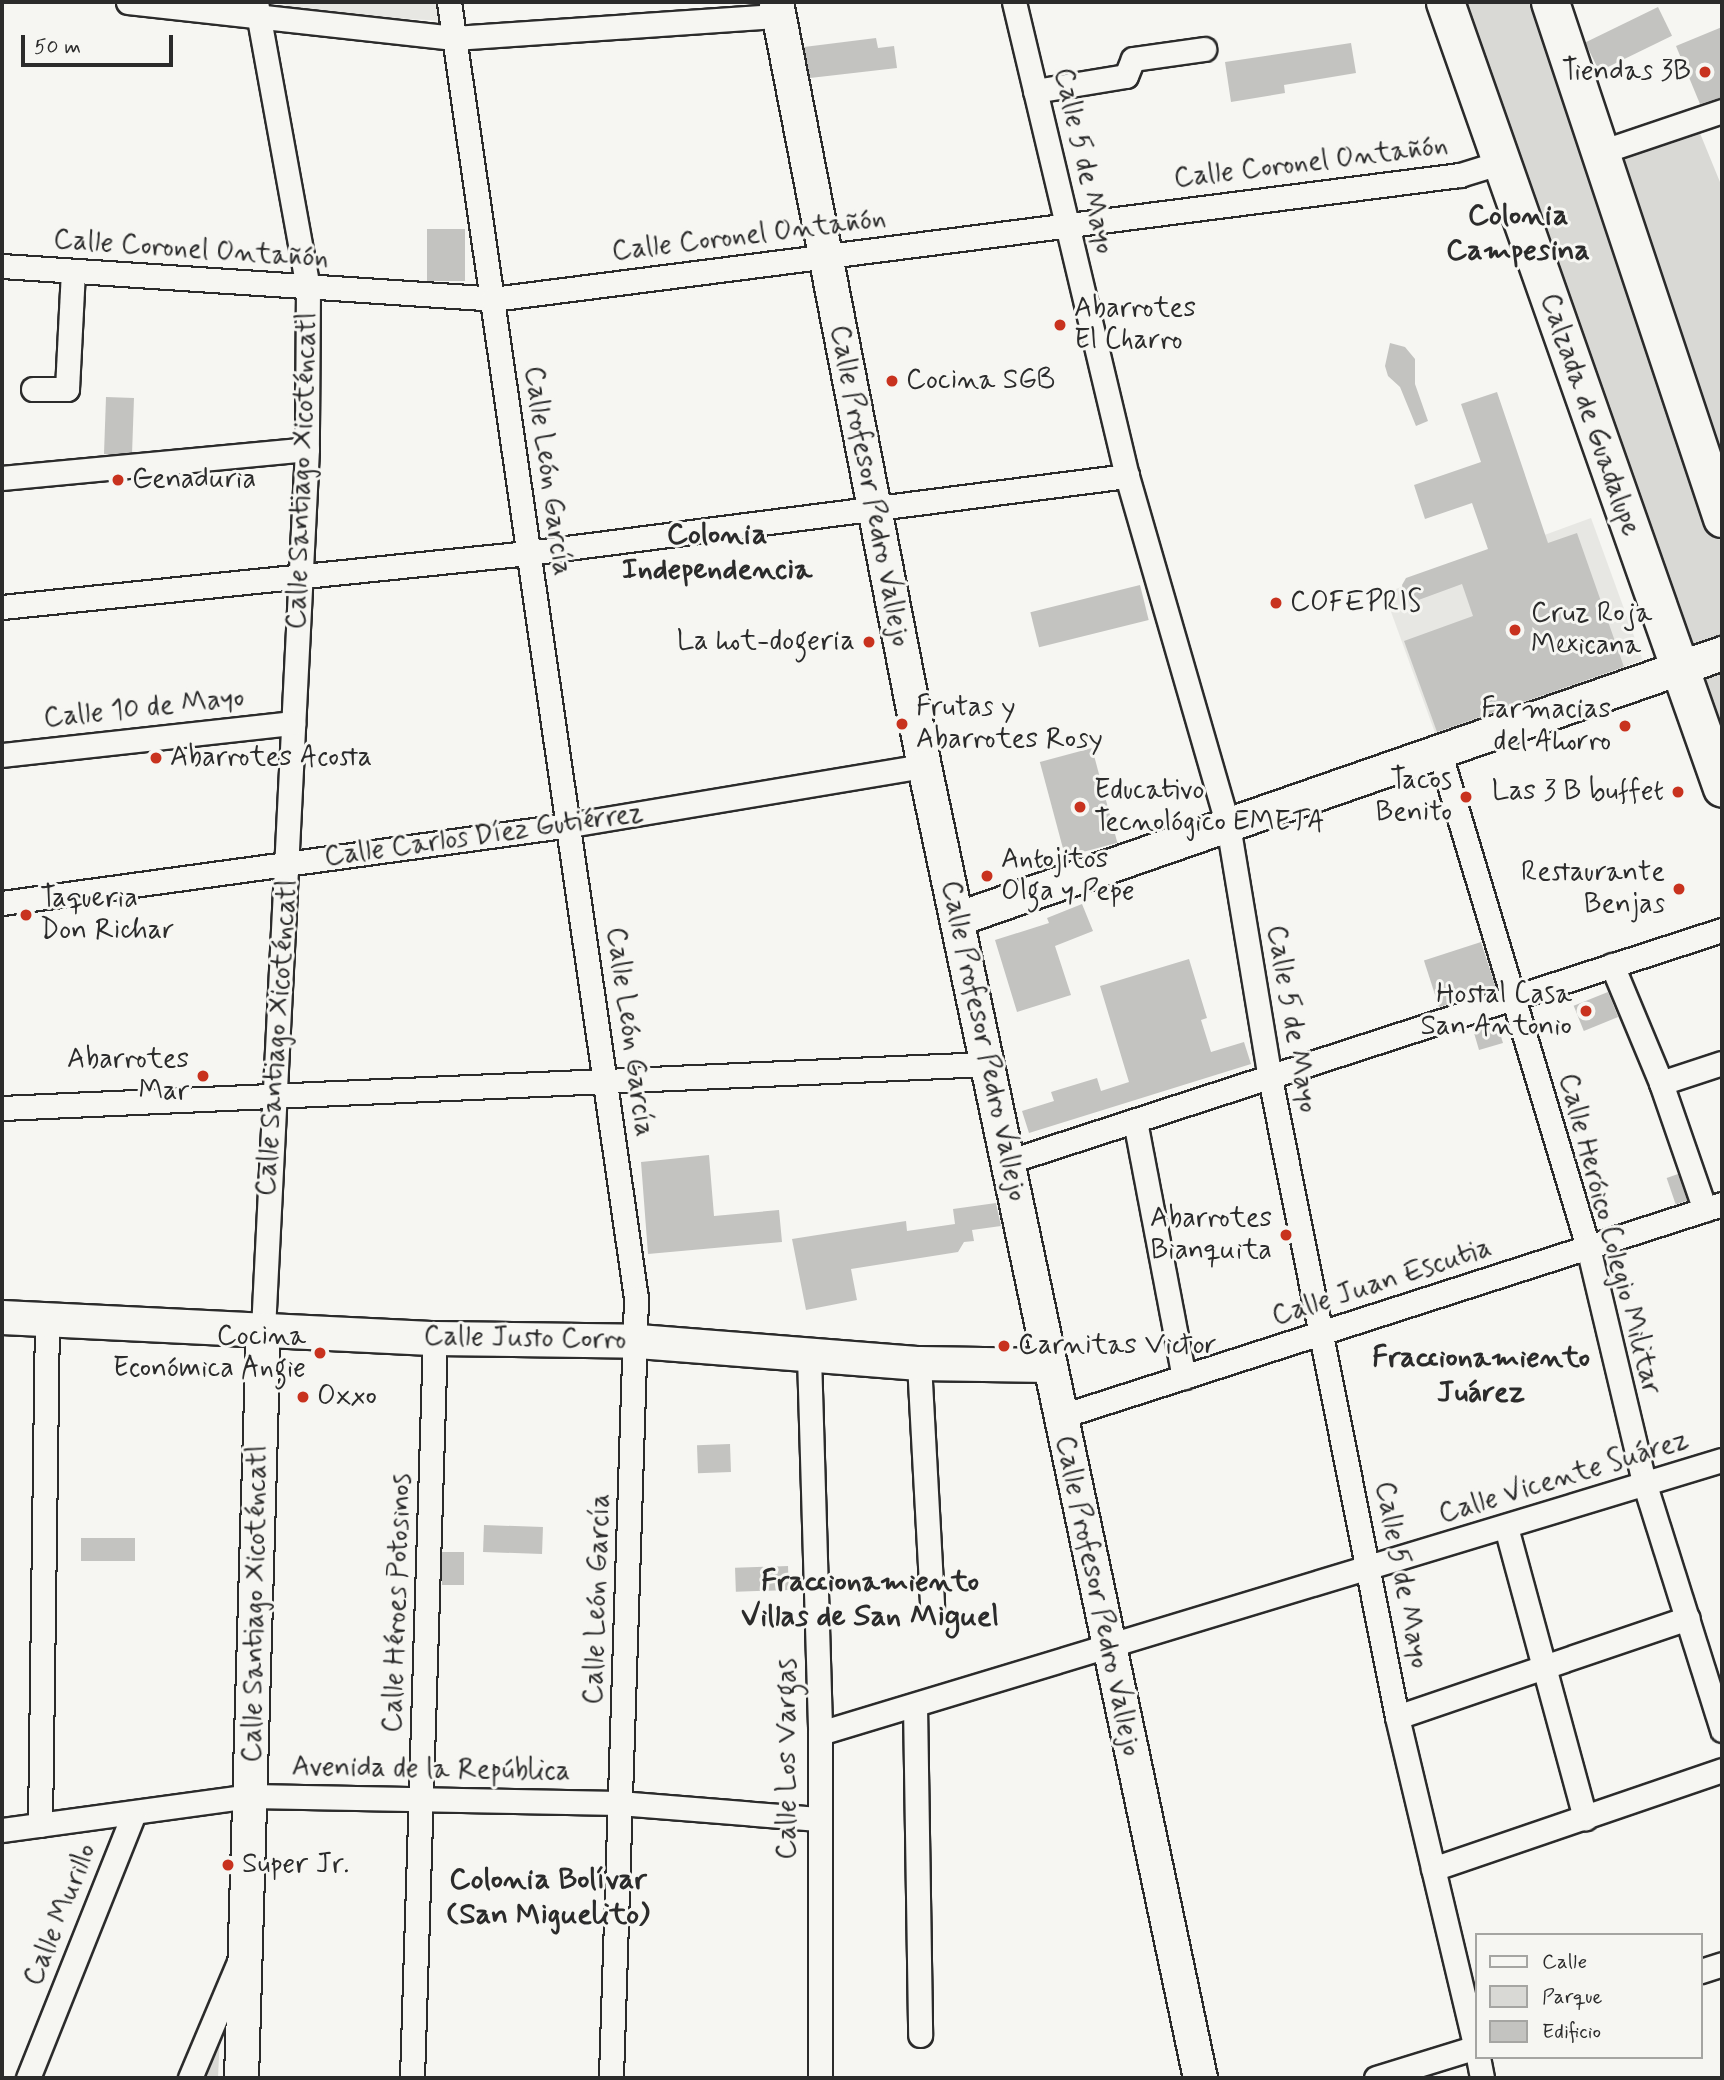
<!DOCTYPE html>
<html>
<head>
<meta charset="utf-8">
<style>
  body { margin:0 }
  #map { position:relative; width:1724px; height:2080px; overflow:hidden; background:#f6f6f2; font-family:Mynerve,sans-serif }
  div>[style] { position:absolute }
  .built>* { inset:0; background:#e7e7e3; transform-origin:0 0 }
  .green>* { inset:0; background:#d9d9d5 }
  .building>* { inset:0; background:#c3c3c0; transform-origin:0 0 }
  .roads { filter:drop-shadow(2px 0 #2b2b2b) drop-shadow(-2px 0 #2b2b2b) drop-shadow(0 2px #2b2b2b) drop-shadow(0 -2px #2b2b2b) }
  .street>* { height:23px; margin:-11.5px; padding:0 11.5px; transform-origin:11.5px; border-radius:11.5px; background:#f6f6f2 }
  .secondary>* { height:33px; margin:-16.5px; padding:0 16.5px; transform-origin:16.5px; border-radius:16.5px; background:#f6f6f2 }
  .primary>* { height:37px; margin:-18.5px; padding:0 18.5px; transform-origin:18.5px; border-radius:18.5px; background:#f6f6f2 }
  .dots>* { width:19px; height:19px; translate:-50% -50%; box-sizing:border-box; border:4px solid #f6f6f2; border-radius:50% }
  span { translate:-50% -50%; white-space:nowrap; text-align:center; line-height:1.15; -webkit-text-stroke:6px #f6f6f2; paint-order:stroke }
  .poi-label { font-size:28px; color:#2b2b2b }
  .right { translate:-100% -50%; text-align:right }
  .left { translate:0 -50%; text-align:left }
  .street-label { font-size:28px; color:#2b2b2b }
  .neighbourhood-label { font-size:30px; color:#2b2b2b; font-weight:700 }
  .frame { position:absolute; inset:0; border:4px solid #2b2b2b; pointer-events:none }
  .legend { position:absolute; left:1475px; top:1933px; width:228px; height:126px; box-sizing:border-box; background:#f6f6f2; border:2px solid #a5a5a2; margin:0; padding:9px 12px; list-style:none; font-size:21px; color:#2b2b2b }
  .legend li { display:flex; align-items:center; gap:14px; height:35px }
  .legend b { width:35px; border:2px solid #a5a5a2 }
  .scale { position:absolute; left:21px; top:35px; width:152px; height:32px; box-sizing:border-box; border:4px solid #2b2b2b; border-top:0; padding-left:9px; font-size:21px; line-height:24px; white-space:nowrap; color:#2b2b2b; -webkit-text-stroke:5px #f6f6f2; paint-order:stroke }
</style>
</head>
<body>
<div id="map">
  <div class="built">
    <i style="clip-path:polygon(281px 2px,441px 2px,444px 21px,295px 12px)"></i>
    <i style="left:1591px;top:518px;width:151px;height:220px;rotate:70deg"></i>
  </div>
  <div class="green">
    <i style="clip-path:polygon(1462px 2px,1541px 2px,1722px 525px,1722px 752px)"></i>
    <i style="clip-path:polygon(1695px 121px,1722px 187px,1722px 518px,1601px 152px)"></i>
    <i style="clip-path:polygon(220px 2033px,218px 2078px,201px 2078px)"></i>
  </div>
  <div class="building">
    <i style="left:1658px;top:7px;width:32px;height:81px;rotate:64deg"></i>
    <i style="clip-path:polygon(1722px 27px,1722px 97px,1700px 104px,1676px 46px)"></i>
    <i style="clip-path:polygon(876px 38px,878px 48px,894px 46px,897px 68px,810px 78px,804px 47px)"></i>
    <i style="clip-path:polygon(1351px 43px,1356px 73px,1284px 85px,1285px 93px,1231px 102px,1225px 62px)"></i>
    <i style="left:427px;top:229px;width:38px;height:52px"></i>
    <i style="clip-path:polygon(1390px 343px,1405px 347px,1415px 359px,1415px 384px,1428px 421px,1416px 426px,1400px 387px,1388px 376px,1385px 366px)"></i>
    <i style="clip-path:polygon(1497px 392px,1548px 543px,1577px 533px,1624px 667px,1437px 732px,1404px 641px,1473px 616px,1462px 584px,1413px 602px,1406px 600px,1402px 585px,1406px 578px,1488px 549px,1472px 503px,1425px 519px,1414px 485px,1481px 462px,1461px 404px)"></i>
    <i style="left:106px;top:397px;width:28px;height:57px;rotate:2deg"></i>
    <i style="left:1140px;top:585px;width:36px;height:113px;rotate:76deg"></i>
    <i style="left:1092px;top:748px;width:98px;height:54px;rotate:75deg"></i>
    <i style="clip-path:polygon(1082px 904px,1093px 931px,1055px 946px,1071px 995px,1017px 1012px,995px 940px,1049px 923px,1047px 918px)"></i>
    <i style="left:1481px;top:942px;width:49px;height:60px;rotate:72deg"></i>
    <i style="clip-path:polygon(1189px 959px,1207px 1018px,1201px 1020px,1211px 1052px,1244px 1042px,1251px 1064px,1029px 1133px,1022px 1111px,1054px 1101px,1051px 1092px,1097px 1078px,1101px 1091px,1129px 1082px,1100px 986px)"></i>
    <i style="left:1608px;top:992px;width:27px;height:37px;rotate:68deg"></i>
    <i style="clip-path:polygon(1484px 1022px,1499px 1030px,1503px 1043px,1479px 1050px,1472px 1026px)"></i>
    <i style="clip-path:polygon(709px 1155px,714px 1216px,779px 1210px,782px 1242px,648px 1254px,641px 1162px)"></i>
    <i style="left:1678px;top:1174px;width:28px;height:12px;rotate:71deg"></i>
    <i style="clip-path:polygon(996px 1203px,1001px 1226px,972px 1230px,974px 1241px,964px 1242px,958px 1252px,851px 1269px,857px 1300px,806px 1310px,792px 1239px,906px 1221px,907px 1231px,955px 1224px,953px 1209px)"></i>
    <i style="left:730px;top:1444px;width:28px;height:33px;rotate:88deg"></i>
    <i style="left:484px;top:1525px;width:59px;height:27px;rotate:2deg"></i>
    <i style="left:135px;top:1538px;width:23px;height:54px;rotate:90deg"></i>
    <i style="left:442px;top:1552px;width:22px;height:33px"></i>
    <i style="left:788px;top:1566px;width:24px;height:53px;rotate:88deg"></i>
  </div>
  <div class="roads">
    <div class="street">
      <i style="left:128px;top:2px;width:328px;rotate:6.3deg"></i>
      <i style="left:454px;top:38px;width:326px;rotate:-3.9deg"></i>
      <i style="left:256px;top:2px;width:291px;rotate:79.7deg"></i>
      <i style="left:308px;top:288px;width:161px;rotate:90.4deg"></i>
      <i style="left:307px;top:449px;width:881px;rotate:92.86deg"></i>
      <i style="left:449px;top:2px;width:1309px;rotate:81.79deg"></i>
      <i style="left:636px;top:1298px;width:780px;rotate:91.84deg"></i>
      <i style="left:1014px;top:2px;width:487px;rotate:76.6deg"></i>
      <i style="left:1127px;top:476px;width:363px;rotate:73.9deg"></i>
      <i style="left:1228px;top:825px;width:256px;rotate:80.6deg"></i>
      <i style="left:1270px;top:1078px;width:651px;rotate:78.76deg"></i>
      <i style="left:1397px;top:1717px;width:346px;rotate:76.6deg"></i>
      <i style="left:1035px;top:91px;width:92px;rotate:-9.4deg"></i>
      <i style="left:1126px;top:76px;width:18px;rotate:-68deg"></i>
      <i style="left:1133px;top:59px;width:72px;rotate:-8deg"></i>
      <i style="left:1601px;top:152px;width:128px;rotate:-18.7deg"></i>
      <i style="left:2px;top:266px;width:492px;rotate:3.8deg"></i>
      <i style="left:493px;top:299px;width:975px;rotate:-7.31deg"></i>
      <i style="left:1460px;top:175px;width:41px;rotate:-17.1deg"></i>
      <i style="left:33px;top:389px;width:34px"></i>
      <i style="left:67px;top:389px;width:118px;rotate:-87.1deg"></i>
      <i style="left:2px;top:478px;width:306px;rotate:-5.4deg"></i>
      <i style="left:2px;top:607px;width:529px;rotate:-5.86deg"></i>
      <i style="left:528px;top:553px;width:604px;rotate:-7.33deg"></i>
      <i style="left:1440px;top:754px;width:515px;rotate:73.29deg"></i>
      <i style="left:1588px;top:1247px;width:242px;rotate:76.6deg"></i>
      <i style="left:1644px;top:1482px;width:260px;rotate:72.5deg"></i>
      <i style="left:2px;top:755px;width:293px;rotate:-6.3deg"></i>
      <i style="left:2px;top:903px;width:573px;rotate:-7.82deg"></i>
      <i style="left:570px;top:825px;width:359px;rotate:-9.5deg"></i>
      <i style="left:1612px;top:965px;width:128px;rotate:67.4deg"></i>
      <i style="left:1661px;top:1083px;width:134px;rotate:70.9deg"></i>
      <i style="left:1661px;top:1083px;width:64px;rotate:-18.2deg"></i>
      <i style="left:2px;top:1108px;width:986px;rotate:-2.56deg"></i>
      <i style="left:1135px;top:1121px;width:261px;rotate:79.2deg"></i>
      <i style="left:1010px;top:1161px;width:749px;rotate:-17.98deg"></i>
      <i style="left:809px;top:1356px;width:377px;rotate:88.3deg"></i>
      <i style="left:820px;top:1733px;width:345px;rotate:90deg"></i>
      <i style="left:919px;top:1363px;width:243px;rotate:86.9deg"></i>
      <i style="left:1059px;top:1417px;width:696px;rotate:-17.81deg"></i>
      <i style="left:1506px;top:1527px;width:302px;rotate:74.8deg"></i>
      <i style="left:915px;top:1705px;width:330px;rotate:89.1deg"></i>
      <i style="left:1397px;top:1717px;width:307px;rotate:-18.8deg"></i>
      <i style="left:820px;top:1733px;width:942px;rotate:-16.84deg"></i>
      <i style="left:40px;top:1825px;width:506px;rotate:-89.21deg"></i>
      <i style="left:2px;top:1830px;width:251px;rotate:-7.8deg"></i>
      <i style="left:251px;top:1796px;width:368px;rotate:1.1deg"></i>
      <i style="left:619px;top:1803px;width:200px;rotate:4.6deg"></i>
      <i style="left:1433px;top:1869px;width:305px;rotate:-18.9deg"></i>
      <i style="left:1701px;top:1971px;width:22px;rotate:-18deg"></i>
      <i style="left:1478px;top:2057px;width:21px;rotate:79deg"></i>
      <i style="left:28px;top:2078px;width:285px;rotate:-68.2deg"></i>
      <i style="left:190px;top:2078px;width:126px;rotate:-67.1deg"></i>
      <i style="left:412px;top:2078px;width:740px;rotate:-88.22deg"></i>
      <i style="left:1376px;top:2078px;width:106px;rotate:-17.1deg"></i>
    </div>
    <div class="secondary">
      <i style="left:776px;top:2px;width:778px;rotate:79.04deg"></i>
      <i style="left:924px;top:766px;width:1341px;rotate:78.12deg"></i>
      <i style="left:959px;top:918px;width:808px;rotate:-19.15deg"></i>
      <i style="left:2px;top:1317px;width:434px;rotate:2.8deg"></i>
      <i style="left:435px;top:1338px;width:203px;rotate:0.8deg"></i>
      <i style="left:638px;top:1341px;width:282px;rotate:4.5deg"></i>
      <i style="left:919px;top:1363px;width:129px;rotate:0.9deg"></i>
      <i style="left:241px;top:2078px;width:749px;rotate:-88.32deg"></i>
    </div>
    <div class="primary">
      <i style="left:1445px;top:2px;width:833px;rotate:70.59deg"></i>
      <i style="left:1550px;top:2px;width:544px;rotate:71.57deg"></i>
    </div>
  </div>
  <div class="dots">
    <i style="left:1705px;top:72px;background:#c8321e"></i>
    <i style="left:1060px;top:325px;background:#c8321e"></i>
    <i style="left:892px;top:381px;background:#c8321e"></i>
    <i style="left:118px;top:480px;background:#c8321e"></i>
    <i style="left:1276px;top:603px;background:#c8321e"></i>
    <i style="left:1515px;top:630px;background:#c8321e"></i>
    <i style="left:869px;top:642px;background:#c8321e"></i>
    <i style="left:902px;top:724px;background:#c8321e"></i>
    <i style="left:1625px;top:726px;background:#c8321e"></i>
    <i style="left:156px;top:758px;background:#c8321e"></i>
    <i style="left:1678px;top:792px;background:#c8321e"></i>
    <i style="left:1466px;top:797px;background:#c8321e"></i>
    <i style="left:1080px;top:807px;background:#c8321e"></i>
    <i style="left:987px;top:876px;background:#c8321e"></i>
    <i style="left:1679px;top:889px;background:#c8321e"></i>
    <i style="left:26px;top:915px;background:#c8321e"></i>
    <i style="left:1586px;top:1011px;background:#c8321e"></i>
    <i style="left:203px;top:1076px;background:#c8321e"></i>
    <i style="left:1286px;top:1235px;background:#c8321e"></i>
    <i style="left:1004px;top:1346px;background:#c8321e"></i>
    <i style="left:320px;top:1353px;background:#c8321e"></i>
    <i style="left:303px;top:1397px;background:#c8321e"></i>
    <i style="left:228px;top:1865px;background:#c8321e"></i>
  </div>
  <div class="poi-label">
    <span class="right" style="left:1691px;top:72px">Tiendas 3B</span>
    <span class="left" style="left:1074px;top:325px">Abarrotes<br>El Charro</span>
    <span class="left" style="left:906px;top:381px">Cocina SGB</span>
    <span class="left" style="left:132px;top:480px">Cenaduria</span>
    <span class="left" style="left:1290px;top:603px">COFEPRIS</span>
    <span class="left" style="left:1531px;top:630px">Cruz Roja<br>Mexicana</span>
    <span class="right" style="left:855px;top:642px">La hot-dogeria</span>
    <span class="left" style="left:916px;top:724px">Frutas y<br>Abarrotes Rosy</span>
    <span class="right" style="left:1611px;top:726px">Farmacias<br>del Ahorro</span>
    <span class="left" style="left:170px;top:758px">Abarrotes Acosta</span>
    <span class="right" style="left:1452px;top:797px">Tacos<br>Benito</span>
    <span class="left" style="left:1094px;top:807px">Educativo<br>Tecnológico EMETA</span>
    <span class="right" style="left:1664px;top:792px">Las 3 B buffet</span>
    <span class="left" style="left:1001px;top:876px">Antojitos<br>Olga y Pepe</span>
    <span class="right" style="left:1665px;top:889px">Restaurante<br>Benjas</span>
    <span class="left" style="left:40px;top:915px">Taqueria<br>Don Richar</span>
    <span class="right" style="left:1572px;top:1011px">Hostal Casa<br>San Antonio</span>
    <span class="right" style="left:189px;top:1076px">Abarrotes<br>Mar</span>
    <span class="right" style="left:1272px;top:1235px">Abarrotes<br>Bianquita</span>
    <span class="right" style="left:306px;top:1353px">Cocina<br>Económica Angie</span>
    <span class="left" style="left:1018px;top:1346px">Carnitas Victor</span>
    <span class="left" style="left:317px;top:1397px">Oxxo</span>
    <span class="left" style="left:242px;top:1865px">Super Jr.</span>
  </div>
  <div class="street-label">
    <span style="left:1083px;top:161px;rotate:77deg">Calle 5 de Mayo</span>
    <span style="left:1311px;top:163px;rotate:-7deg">Calle Coronel Ontañón</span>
    <span style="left:749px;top:236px;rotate:-7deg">Calle Coronel Ontañón</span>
    <span style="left:191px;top:250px;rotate:4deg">Calle Coronel Ontañón</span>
    <span style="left:1589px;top:415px;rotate:71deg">Calzada de Guadalupe</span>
    <span style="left:303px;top:471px;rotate:-88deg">Calle Santiago Xicoténcatl</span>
    <span style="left:547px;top:471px;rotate:82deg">Calle León García</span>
    <span style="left:869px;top:486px;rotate:79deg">Calle Profesor Pedro Vallejo</span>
    <span style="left:144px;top:709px;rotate:-6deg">Calle 10 de Mayo</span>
    <span style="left:484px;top:836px;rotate:-8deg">Calle Carlos Díez Gutiérrez</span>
    <span style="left:1291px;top:1019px;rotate:80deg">Calle 5 de Mayo</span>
    <span style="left:629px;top:1032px;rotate:82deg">Calle León García</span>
    <span style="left:278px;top:1038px;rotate:-86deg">Calle Santiago Xicoténcatl</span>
    <span style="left:983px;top:1041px;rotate:78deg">Calle Profesor Pedro Vallejo</span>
    <span style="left:1609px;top:1234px;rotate:75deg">Calle Heróico Colegio Militar</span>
    <span style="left:1382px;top:1283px;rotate:-18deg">Calle Juan Escutia</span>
    <span style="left:525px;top:1339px;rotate:1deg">Calle Justo Corro</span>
    <span style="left:1564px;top:1478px;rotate:-17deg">Calle Vicente Suárez</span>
    <span style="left:1401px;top:1575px;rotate:79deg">Calle 5 de Mayo</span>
    <span style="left:1097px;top:1596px;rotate:78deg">Calle Profesor Pedro Vallejo</span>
    <span style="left:598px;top:1599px;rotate:-88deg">Calle León García</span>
    <span style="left:398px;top:1603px;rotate:-88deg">Calle Héroes Potosinos</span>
    <span style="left:256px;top:1604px;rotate:-89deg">Calle Santiago Xicoténcatl</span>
    <span style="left:788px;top:1759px;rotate:-90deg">Calle Los Vargas</span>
    <span style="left:431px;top:1770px;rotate:1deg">Avenida de la República</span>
    <span style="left:61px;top:1915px;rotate:-68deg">Calle Murillo</span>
  </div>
  <div class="neighbourhood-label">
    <span style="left:1518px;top:233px">Colonia<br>Campesina</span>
    <span style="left:717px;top:552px">Colonia<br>Independencia</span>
    <span style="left:1481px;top:1375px">Fraccionamiento<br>Juárez</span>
    <span style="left:870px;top:1599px">Fraccionamiento<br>Villas de San Miguel</span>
    <span style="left:548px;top:1897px">Colonia Bolívar<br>(San Miguelito)</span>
  </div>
  <div class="frame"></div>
  <ul class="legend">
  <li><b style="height:9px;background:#f6f6f2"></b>Calle</li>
  <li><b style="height:19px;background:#d9d9d5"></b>Parque</li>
  <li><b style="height:19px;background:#c3c3c0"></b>Edificio</li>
  </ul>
  <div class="scale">50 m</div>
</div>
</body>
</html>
